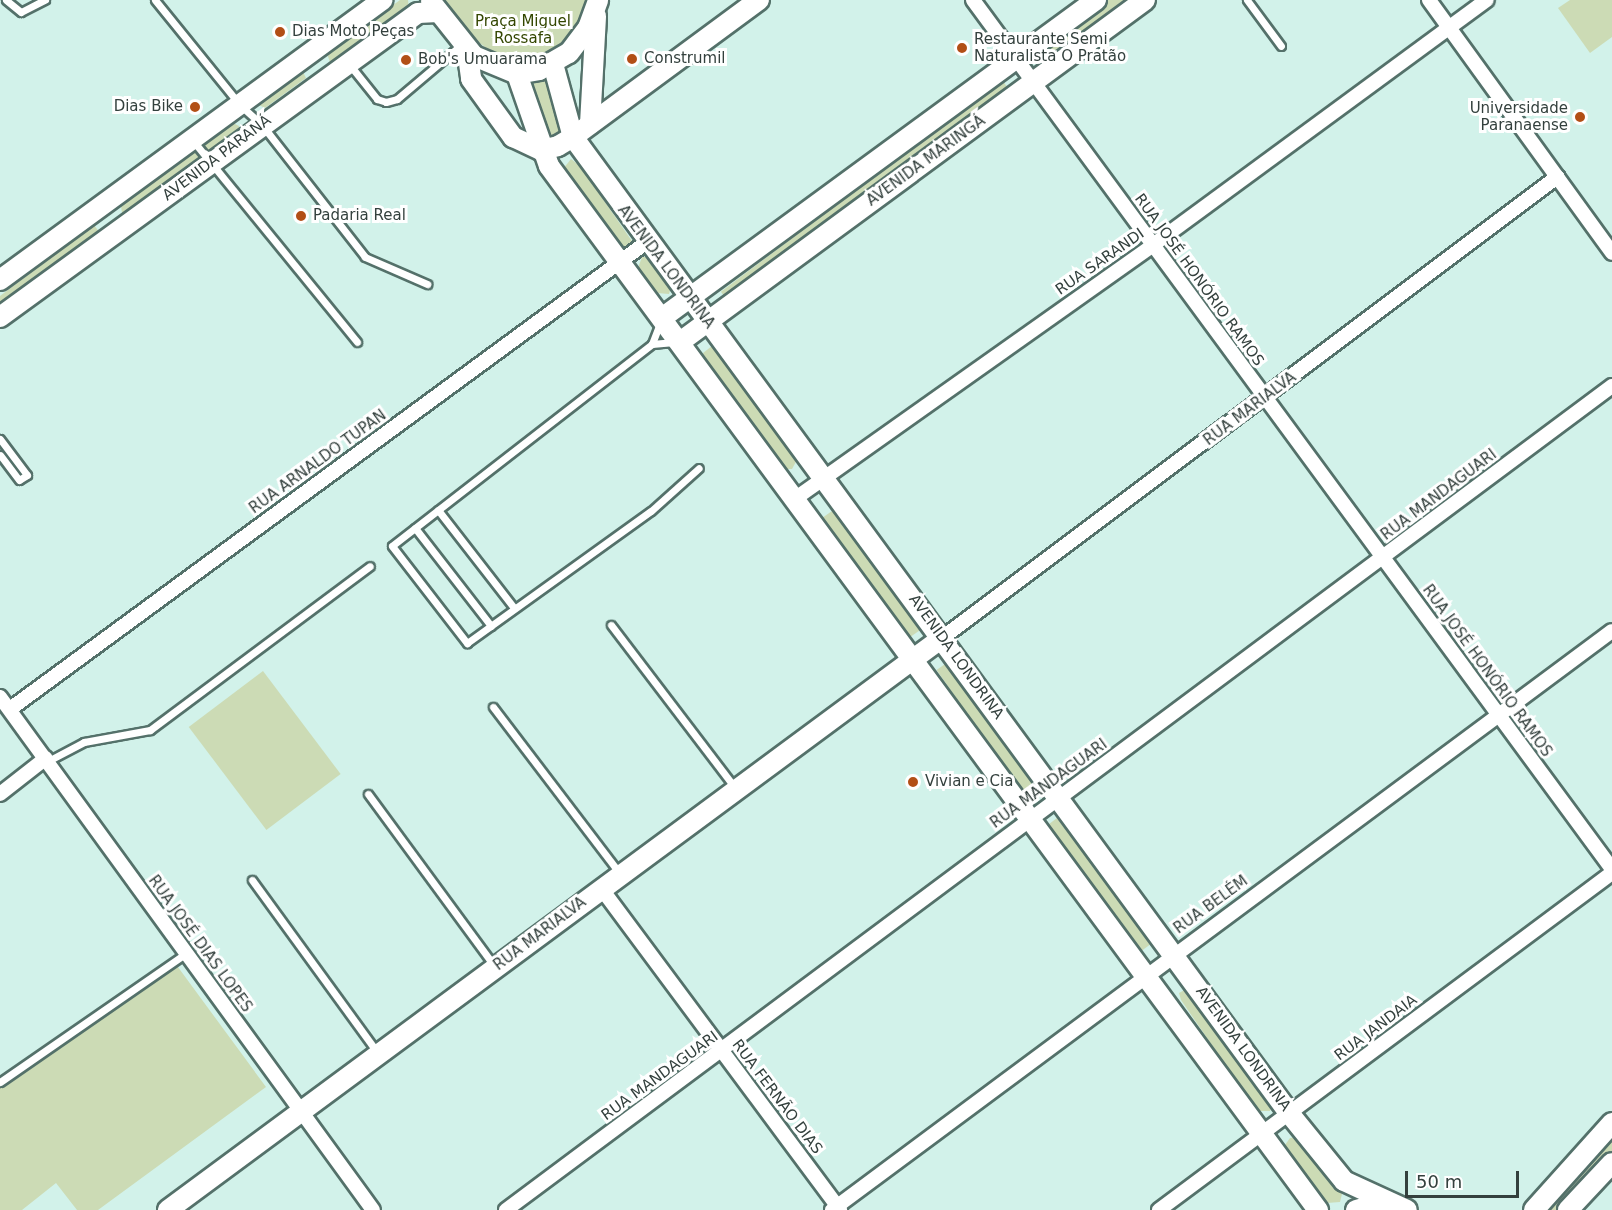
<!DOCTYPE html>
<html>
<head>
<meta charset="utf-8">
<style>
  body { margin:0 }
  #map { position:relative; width:1612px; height:1210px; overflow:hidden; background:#d2f2ea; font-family:"DejaVu Sans",sans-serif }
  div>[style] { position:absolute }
  .green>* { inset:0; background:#ccdbb5; transform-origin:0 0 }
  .roads { filter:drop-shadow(2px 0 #54716a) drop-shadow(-2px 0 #54716a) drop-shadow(0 2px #54716a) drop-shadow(0 -2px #54716a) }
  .lane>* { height:7px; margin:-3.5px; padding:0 3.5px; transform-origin:3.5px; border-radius:3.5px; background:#fff }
  .street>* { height:14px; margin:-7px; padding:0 7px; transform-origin:7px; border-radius:7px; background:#fff }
  .secondary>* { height:20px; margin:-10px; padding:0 10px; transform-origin:10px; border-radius:10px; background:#fff }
  .dots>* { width:16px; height:16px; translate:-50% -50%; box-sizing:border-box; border:3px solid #fff; border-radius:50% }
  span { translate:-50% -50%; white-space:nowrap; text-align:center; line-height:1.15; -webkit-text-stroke:6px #fff; paint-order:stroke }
  .park-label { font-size:15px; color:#334600 }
  .poi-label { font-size:15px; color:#33403d }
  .left { translate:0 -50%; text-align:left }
  .right { translate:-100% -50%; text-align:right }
  .street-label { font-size:15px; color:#33403d }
  .scale { position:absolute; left:1405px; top:1171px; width:114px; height:27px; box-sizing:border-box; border:3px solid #33403d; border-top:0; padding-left:8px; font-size:18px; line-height:21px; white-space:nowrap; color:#33403d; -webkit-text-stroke:4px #fff; paint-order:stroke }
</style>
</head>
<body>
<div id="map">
  <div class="green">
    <i style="clip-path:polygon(400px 0,408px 0,409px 9px,330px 62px,327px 54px)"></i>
    <i style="clip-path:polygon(445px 0,591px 0,582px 27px,561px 48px,531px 59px,518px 59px,489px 50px,477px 41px)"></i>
    <i style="clip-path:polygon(1107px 0,1126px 0,1049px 57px,1042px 48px)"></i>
    <i style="clip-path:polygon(1570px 0,1612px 0,1612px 37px,1590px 53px,1558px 8px)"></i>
    <i style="clip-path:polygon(302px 70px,306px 78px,265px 108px,259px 105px,259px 101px)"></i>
    <i style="clip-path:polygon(544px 79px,549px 83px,561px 133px,551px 140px,546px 136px,533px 86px,536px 80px)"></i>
    <i style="left:1002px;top:80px;width:10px;height:352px;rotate:53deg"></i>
    <i style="clip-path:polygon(233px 123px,239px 126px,239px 130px,126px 214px,122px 213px,121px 206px)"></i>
    <i style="clip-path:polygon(571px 159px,580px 166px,634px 244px,621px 249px,563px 169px)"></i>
    <i style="clip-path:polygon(94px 225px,100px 233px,0 306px,0 296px)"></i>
    <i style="clip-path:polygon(642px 257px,650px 257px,671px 287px,669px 294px,657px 293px,638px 268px)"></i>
    <i style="clip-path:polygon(712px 346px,798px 458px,792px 469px,785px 469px,705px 360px,703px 353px)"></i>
    <i style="left:835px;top:509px;width:148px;height:15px;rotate:55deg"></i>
    <i style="left:948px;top:662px;width:157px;height:14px;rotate:55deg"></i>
    <i style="left:263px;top:671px;width:129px;height:93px;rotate:53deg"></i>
    <i style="left:1057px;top:818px;width:157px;height:14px;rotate:53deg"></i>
    <i style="clip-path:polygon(175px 963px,266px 1087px,98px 1210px,77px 1210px,56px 1183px,22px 1210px,0 1210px,0 1087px)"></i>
    <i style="clip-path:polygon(1188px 988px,1272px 1104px,1270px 1111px,1257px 1111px,1181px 1000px,1179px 993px)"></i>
    <i style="clip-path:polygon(1612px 1135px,1612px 1152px,1560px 1210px,1544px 1210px)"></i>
    <i style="clip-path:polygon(1297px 1137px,1342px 1194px,1340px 1202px,1327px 1203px,1285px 1145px,1290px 1138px)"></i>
  </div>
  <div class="roads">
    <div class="lane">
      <i style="left:6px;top:0;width:19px;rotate:39deg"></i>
      <i style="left:21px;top:12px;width:27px;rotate:-27deg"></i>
      <i style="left:155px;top:0;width:135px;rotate:51deg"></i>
      <i style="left:240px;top:105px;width:30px;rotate:42deg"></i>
      <i style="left:262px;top:125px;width:167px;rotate:52deg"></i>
      <i style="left:365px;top:257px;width:68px;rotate:23.5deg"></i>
      <i style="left:1247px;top:0;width:57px;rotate:53.5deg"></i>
      <i style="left:349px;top:64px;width:45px;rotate:51.3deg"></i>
      <i style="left:377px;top:99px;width:9px;rotate:18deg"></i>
      <i style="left:386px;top:102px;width:11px;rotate:-15deg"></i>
      <i style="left:397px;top:99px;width:85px;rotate:-40.2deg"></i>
      <i style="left:194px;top:142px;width:258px;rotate:50.8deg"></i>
      <i style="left:660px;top:323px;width:22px;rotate:111deg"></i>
      <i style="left:652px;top:344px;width:329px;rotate:142.2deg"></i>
      <i style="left:392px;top:546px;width:123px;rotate:52.3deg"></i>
      <i style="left:467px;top:643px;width:226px;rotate:-35.7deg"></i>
      <i style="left:651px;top:511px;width:64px;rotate:-41.9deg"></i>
      <i style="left:652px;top:344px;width:25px;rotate:-5deg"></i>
      <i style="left:0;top:439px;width:45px;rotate:53.1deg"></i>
      <i style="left:27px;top:475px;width:9px;rotate:148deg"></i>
      <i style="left:19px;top:480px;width:31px;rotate:-127deg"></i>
      <i style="left:438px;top:510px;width:124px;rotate:52.2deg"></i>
      <i style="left:415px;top:528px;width:124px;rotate:52.2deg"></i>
      <i style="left:611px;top:625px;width:205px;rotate:52.7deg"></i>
      <i style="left:493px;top:707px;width:210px;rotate:52.7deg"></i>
      <i style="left:48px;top:761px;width:41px;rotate:-27.8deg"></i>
      <i style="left:84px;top:742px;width:67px;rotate:-10.3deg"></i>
      <i style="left:150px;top:730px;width:274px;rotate:-36.7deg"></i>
      <i style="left:368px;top:794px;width:215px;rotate:53.7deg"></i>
      <i style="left:252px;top:880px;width:213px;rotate:54deg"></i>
      <i style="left:0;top:1082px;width:226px;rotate:-34.7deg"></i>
    </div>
    <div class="street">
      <i style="left:973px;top:0;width:1079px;rotate:53.67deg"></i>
      <i style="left:1429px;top:0;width:312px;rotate:54.1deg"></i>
      <i style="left:796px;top:498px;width:438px;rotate:-35.3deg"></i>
      <i style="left:1153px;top:245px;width:414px;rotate:-36.3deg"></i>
      <i style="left:942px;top:638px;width:769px;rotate:-36.85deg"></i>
      <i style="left:0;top:697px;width:634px;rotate:53.98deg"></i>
      <i style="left:10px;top:709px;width:790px;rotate:-36.25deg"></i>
      <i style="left:0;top:794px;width:58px;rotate:-38deg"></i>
      <i style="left:601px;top:888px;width:401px;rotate:53.4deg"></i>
      <i style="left:506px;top:1210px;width:1379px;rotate:-36.69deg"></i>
      <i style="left:832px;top:1210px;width:971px;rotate:-36.59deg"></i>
      <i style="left:1159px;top:1210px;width:565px;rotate:-36.65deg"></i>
    </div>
    <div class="secondary">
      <i style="left:431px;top:2px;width:69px;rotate:51.5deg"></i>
      <i style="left:474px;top:56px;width:47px;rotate:22.7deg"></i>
      <i style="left:517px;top:74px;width:22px;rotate:-10deg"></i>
      <i style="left:539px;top:70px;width:34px;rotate:-30deg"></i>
      <i style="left:569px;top:53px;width:31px;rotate:-53deg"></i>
      <i style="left:588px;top:28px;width:30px;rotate:-70deg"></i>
      <i style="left:467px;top:49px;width:30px;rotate:82deg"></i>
      <i style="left:471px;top:79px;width:72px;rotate:54.1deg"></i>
      <i style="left:513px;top:137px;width:31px;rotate:25deg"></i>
      <i style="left:541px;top:150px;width:17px;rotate:-13deg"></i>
      <i style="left:558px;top:146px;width:17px;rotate:-31deg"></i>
      <i style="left:573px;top:137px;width:231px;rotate:-36.4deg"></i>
      <i style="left:553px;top:64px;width:76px;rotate:74.7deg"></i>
      <i style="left:573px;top:137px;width:1210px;rotate:53.74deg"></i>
      <i style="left:1289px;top:1113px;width:87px;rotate:51deg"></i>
      <i style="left:1344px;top:1181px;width:69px;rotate:24.7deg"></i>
      <i style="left:517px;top:74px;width:97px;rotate:70.8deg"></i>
      <i style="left:549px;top:166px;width:1297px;rotate:53.63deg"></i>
      <i style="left:590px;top:124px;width:108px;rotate:-86.8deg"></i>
      <i style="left:0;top:280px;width:474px;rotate:-36.2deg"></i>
      <i style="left:0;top:317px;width:517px;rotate:-36.03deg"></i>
      <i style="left:418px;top:13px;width:20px;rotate:-3deg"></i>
      <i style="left:662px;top:318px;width:538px;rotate:-36.23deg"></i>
      <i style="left:680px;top:342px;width:577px;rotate:-36.33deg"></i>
      <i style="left:168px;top:1210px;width:962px;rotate:-36.47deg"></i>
      <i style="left:1356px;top:1210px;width:32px;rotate:-16deg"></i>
      <i style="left:1534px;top:1210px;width:117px;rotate:-48.1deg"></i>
      <i style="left:1568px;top:1210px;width:64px;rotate:-46.9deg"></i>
    </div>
  </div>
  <div class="dots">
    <i style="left:280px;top:32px;background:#b24f16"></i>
    <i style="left:962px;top:48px;background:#b24f16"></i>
    <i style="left:632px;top:59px;background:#b24f16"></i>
    <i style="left:406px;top:60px;background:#b24f16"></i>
    <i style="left:195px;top:107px;background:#b24f16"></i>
    <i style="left:1580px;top:117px;background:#b24f16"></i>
    <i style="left:301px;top:216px;background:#b24f16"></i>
    <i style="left:913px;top:782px;background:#b24f16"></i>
  </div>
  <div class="park-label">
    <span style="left:523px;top:30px">Praça Miguel<br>Rossafa</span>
  </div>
  <div class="poi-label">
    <span class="left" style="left:292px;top:32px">Dias Moto Peças</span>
    <span class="left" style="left:974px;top:48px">Restaurante Semi<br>Naturalista O Pratão</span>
    <span class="left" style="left:644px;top:59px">Construmil</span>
    <span class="left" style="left:418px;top:60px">Bob's Umuarama</span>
    <span class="right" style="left:183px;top:107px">Dias Bike</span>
    <span class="right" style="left:1568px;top:117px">Universidade<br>Paranaense</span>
    <span class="left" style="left:313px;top:216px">Padaria Real</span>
    <span class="left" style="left:925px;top:782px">Vivian e Cia</span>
  </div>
  <div class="street-label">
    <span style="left:217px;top:158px;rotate:-37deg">AVENIDA PARANÁ</span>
    <span style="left:926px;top:161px;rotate:-36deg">AVENIDA MARINGÁ</span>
    <span style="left:1100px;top:262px;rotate:-35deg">RUA SARANDI</span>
    <span style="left:666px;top:267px;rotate:53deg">AVENIDA LONDRINA</span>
    <span style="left:1199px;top:280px;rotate:54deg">RUA JOSÉ HONÓRIO RAMOS</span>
    <span style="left:1250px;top:409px;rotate:-37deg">RUA MARIALVA</span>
    <span style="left:318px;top:462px;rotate:-36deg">RUA ARNALDO TUPAN</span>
    <span style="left:1439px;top:495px;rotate:-37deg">RUA MANDAGUARI</span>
    <span style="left:956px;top:657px;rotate:54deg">AVENIDA LONDRINA</span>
    <span style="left:1487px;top:671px;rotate:54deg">RUA JOSÉ HONÓRIO RAMOS</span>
    <span style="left:1049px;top:784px;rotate:-36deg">RUA MANDAGUARI</span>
    <span style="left:1211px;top:905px;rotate:-36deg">RUA BELÉM</span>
    <span style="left:540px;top:934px;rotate:-37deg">RUA MARIALVA</span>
    <span style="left:200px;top:944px;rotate:54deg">RUA JOSÉ DIAS LOPES</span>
    <span style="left:1376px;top:1028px;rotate:-37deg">RUA JANDAIA</span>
    <span style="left:1243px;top:1049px;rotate:54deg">AVENIDA LONDRINA</span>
    <span style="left:660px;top:1076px;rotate:-36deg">RUA MANDAGUARI</span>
    <span style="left:777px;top:1097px;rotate:53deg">RUA FERNÃO DIAS</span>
  </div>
  <div class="scale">50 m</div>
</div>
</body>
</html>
